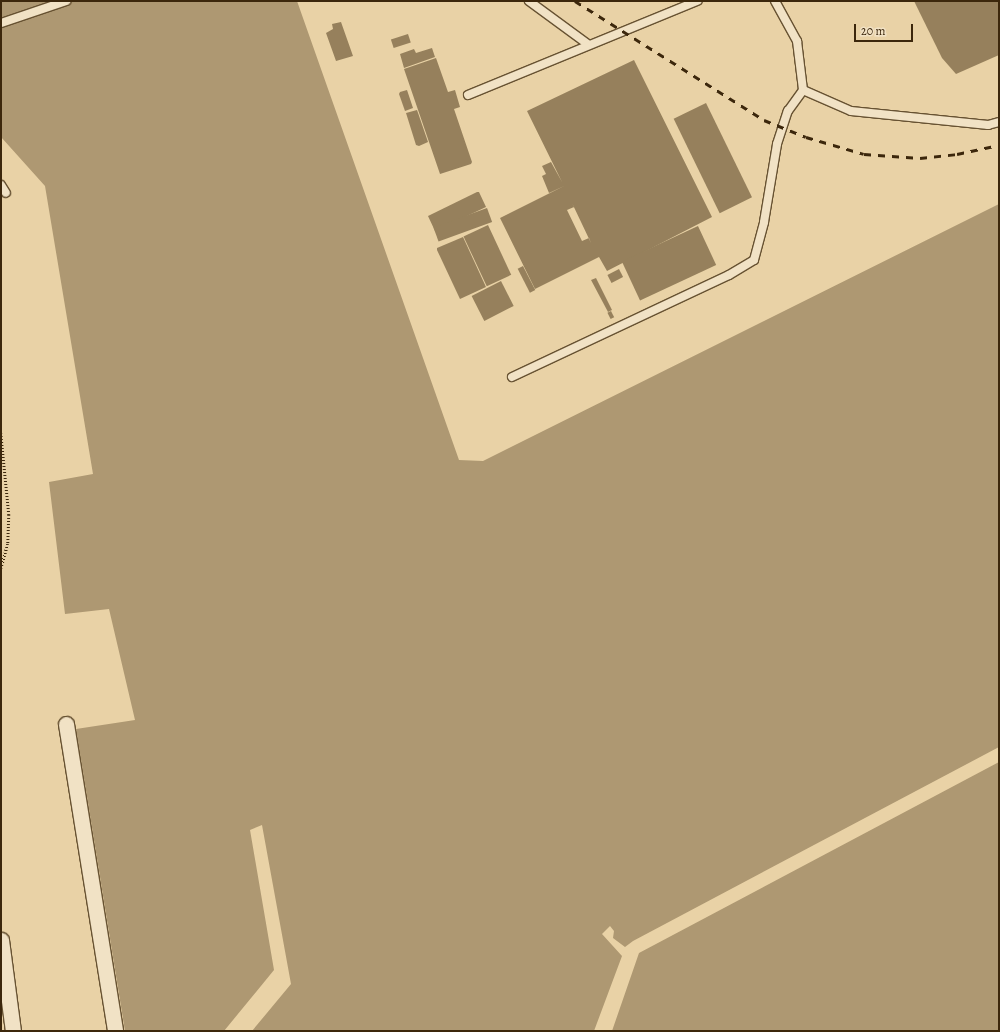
<!DOCTYPE html>
<html>
<head>
<meta charset="utf-8">
<style>
  body { margin:0 }
  #map { position:relative; width:1000px; height:1032px; overflow:hidden; background:#e9d2a6; font-family:Alegreya,serif }
  div>[style] { position:absolute }
  .water>* { inset:0; background:#ae9872 }
  .pier>* { inset:0; background:#e9d2a6 }
  .building>* { inset:0; background:#96805c; transform-origin:0 0 }
  .path>* { height:2.5px; margin-top:-1.25px; transform-origin:0; background:repeating-linear-gradient(90deg,#3c270c 0 1px,transparent 0 3px) }
  .roads { filter:drop-shadow(1px 0 #675232) drop-shadow(-1px 0 #675232) drop-shadow(0 1px #675232) drop-shadow(0 -1px #675232) }
  .lane>* { height:8px; margin:-4px; padding:0 4px; transform-origin:4px; border-radius:4px; background:#f1e2c5 }
  .street>* { height:15px; margin:-7.5px; padding:0 7.5px; transform-origin:7.5px; border-radius:7.5px; background:#f1e2c5 }
  .rail>* { height:3px; margin-top:-1.5px; transform-origin:0; background:repeating-linear-gradient(90deg,#3c270c 0 7px,transparent 0 14px) }
  span { translate:-50% -50%; white-space:nowrap; text-align:center; line-height:1.15; -webkit-text-stroke:4px #f1e2c5; paint-order:stroke }
  .frame { position:absolute; inset:0; border:2px solid #3c270c; pointer-events:none }
  .scale { position:absolute; left:854px; top:24px; width:59px; height:18px; box-sizing:border-box; border:2px solid #3c270c; border-top:0; padding-left:5px; font-size:12px; line-height:14px; white-space:nowrap; color:#3c270c; -webkit-text-stroke:3px #f1e2c5; paint-order:stroke }
</style>
</head>
<body>
<div id="map">
  <div class="water">
    <i style="clip-path:polygon(1px 1px,297px 1px,459px 460px,483px 461px,999px 204px,999px 1031px,125px 1031px,76px 729px,135px 720px,109px 609px,65px 614px,49px 482px,93px 474px,45px 186px,1px 137px)"></i>
  </div>
  <div class="pier">
    <i style="clip-path:polygon(999px 747px,999px 762px,639px 953px,612px 1031px,594px 1031px,622px 956px,602px 934px,610px 926px,614px 931px,613px 938px,625px 947px,633px 941px)"></i>
    <i style="clip-path:polygon(262px 825px,291px 984px,252px 1031px,224px 1031px,274px 970px,250px 830px)"></i>
  </div>
  <div class="building">
    <i style="clip-path:polygon(914px 1px,999px 1px,999px 55px,956px 74px,942px 58px)"></i>
    <i style="clip-path:polygon(341px 22px,353px 56px,336px 61px,326px 33px,333px 29px,332px 24px)"></i>
    <i style="left:408px;top:34px;width:9px;height:18px;rotate:72deg"></i>
    <i style="clip-path:polygon(432px 48px,435px 57px,404px 68px,400px 54px,414px 49px,416px 53px)"></i>
    <i style="clip-path:polygon(436px 58px,448px 92px,455px 90px,460px 107px,454px 109px,472px 162px,471px 164px,440px 174px,404px 69px)"></i>
    <i style="clip-path:polygon(evenodd,634px 60px,712px 217px,607px 271px,599px 257px,535px 289px,500px 218px,564px 186px,549px 193px,542px 176px,546px 174px,542px 166px,551px 162px,562px 182px,527px 111px,634px 60px,572px 203px,591px 243px,589px 238px,582px 241px,567px 210px,574px 207px,572px 203px)"></i>
    <i style="clip-path:polygon(407px 90px,413px 108px,405px 111px,399px 94px,400px 92px)"></i>
    <i style="left:706px;top:103px;width:105px;height:36px;rotate:64deg"></i>
    <i style="clip-path:polygon(417px 110px,428px 142px,419px 146px,416px 145px,406px 113px)"></i>
    <i style="clip-path:polygon(477px 192px,479px 192px,486px 207px,435px 231px,428px 216px)"></i>
    <i style="left:487px;top:208px;width:15px;height:57px;rotate:70deg"></i>
    <i style="left:488px;top:225px;width:55px;height:27px;rotate:65deg"></i>
    <i style="left:698px;top:226px;width:43px;height:84px;rotate:65deg"></i>
    <i style="clip-path:polygon(463px 237px,486px 287px,460px 299px,437px 250px,437px 248px)"></i>
    <i style="left:523px;top:266px;width:27px;height:6px;rotate:63deg"></i>
    <i style="left:619px;top:269px;width:9px;height:13px;rotate:63deg"></i>
    <i style="clip-path:polygon(596px 278px,612px 310px,608px 312px,591px 280px)"></i>
    <i style="left:501px;top:281px;width:28px;height:33px;rotate:63deg"></i>
    <i style="left:611px;top:311px;width:7px;height:4px;rotate:63deg"></i>
  </div>
  <div class="path">
    <i style="left:1px;top:433px;width:82px;rotate:84.4deg"></i>
    <i style="left:9px;top:515px;width:29px;rotate:92deg"></i>
    <i style="left:8px;top:544px;width:25px;rotate:106deg"></i>
  </div>
  <div class="roads">
    <div class="lane">
      <i style="left:529px;top:1px;width:74px;rotate:36.3deg"></i>
      <i style="left:775px;top:1px;width:46px;rotate:61.2deg"></i>
      <i style="left:797px;top:41px;width:49px;rotate:83deg"></i>
      <i style="left:803px;top:90px;width:52px;rotate:23.6deg"></i>
      <i style="left:851px;top:111px;width:138px;rotate:5.8deg"></i>
      <i style="left:988px;top:125px;width:11px;rotate:-15deg"></i>
      <i style="left:1px;top:23px;width:69px;rotate:-18.7deg"></i>
      <i style="left:468px;top:95px;width:248px;rotate:-22.3deg"></i>
      <i style="left:1px;top:185px;width:9px;rotate:58deg"></i>
      <i style="left:512px;top:377px;width:240px;rotate:-25.2deg"></i>
      <i style="left:729px;top:275px;width:29px;rotate:-31deg"></i>
      <i style="left:754px;top:260px;width:39px;rotate:-75deg"></i>
      <i style="left:764px;top:222px;width:79px;rotate:-80.5deg"></i>
      <i style="left:777px;top:144px;width:35px;rotate:-72deg"></i>
      <i style="left:788px;top:111px;width:26px;rotate:-54deg"></i>
    </div>
    <div class="street">
      <i style="left:66px;top:724px;width:311px;rotate:80.9deg"></i>
      <i style="left:1px;top:940px;width:92px;rotate:82.5deg"></i>
    </div>
  </div>
  <div class="rail">
    <i style="left:575px;top:1px;width:223px;rotate:32.2deg"></i>
    <i style="left:764px;top:120px;width:45px;rotate:22deg"></i>
    <i style="left:806px;top:137px;width:60px;rotate:16.3deg"></i>
    <i style="left:864px;top:154px;width:56px;rotate:4.1deg"></i>
    <i style="left:920px;top:158px;width:37px;rotate:-6deg"></i>
    <i style="left:957px;top:154px;width:43px;rotate:-12.1deg"></i>
  </div>
  <div class="frame"></div>
  <div class="scale">20 m</div>
</div>
</body>
</html>
